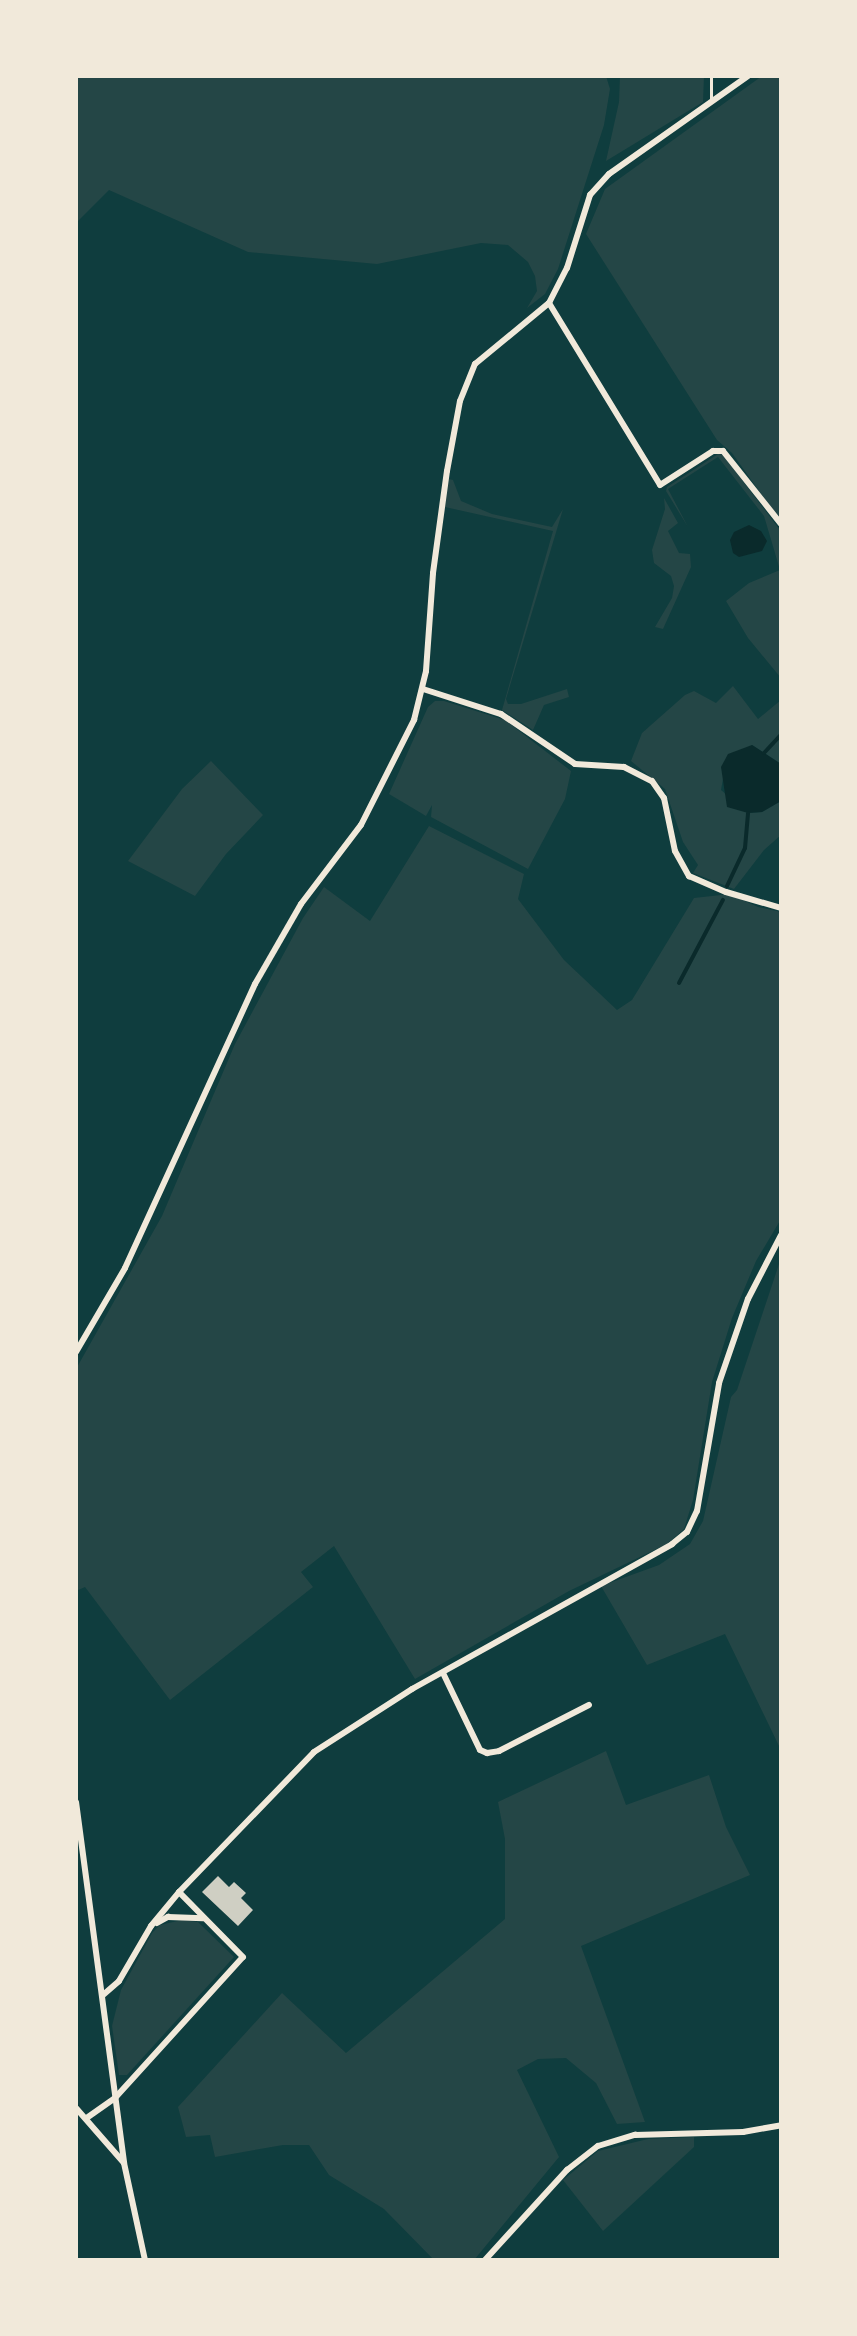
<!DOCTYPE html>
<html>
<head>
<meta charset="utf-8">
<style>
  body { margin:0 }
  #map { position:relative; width:857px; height:2336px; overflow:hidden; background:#0f3d3e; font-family:"Golos Text",sans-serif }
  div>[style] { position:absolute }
  .green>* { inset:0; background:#244646 }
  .water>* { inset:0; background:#0a2a2b }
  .stream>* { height:4px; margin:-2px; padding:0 2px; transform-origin:2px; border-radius:2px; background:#0a2a2b }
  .building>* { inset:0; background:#cfcfc3 }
  .service>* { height:3px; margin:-1.5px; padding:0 1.5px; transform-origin:1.5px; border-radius:1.5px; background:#f1e9da }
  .minor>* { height:6px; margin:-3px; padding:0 3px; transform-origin:3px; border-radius:3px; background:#f1e9da }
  span { translate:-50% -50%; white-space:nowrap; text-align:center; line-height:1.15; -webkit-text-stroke:6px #f1e9da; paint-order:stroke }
  .frame { position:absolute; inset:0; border:78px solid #f1e9da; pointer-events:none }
</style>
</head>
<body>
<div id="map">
  <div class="green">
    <i style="clip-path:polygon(76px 76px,606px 76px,610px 89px,604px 125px,558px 269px,545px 294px,527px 308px,537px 291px,535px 276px,528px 262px,508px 245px,481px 243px,377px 264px,248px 252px,109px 190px,76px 223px)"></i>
    <i style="clip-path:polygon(620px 76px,704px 76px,703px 102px,606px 161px,619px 102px)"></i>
    <i style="clip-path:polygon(762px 76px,781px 76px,781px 522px,732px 453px,717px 440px,586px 234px,605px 189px)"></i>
    <i style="clip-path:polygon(718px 454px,723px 455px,780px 530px,781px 535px,781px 678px,748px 638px,726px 601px,749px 583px,780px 570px,764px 516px,718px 457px,668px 489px,688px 527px,666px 491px,667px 487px)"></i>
    <i style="clip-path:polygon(449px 479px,453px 480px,461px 501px,492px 514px,552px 527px,563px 509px,506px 699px,508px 704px,521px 704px,567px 689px,569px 697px,544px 705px,533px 730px,502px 710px,553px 531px,445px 507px)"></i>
    <i style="clip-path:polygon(664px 498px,678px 523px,668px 531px,679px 553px,690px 554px,691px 567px,663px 629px,655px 627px,672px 598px,674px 586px,671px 576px,654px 563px,652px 550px,665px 509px)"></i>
    <i style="clip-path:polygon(733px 686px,758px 719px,781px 700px,781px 764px,752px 745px,724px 773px,721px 790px,748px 813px,762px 812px,781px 801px,781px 835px,764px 850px,734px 889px,693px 873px,698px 865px,683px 842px,665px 789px,631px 761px,642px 733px,685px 695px,694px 691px,716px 703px)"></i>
    <i style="clip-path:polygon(435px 701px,444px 701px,505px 720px,571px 771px,565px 799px,528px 869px,431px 817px,432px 805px,426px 816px,389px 794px,428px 707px)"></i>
    <i style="clip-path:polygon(211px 761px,263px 815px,226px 854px,195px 896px,128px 861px,182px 789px)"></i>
    <i style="clip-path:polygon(429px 826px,524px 874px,518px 899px,564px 960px,617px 1010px,632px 1000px,694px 898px,730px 894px,758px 907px,781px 912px,781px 1219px,756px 1261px,732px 1318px,712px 1382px,693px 1500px,684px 1529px,667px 1544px,569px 1591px,415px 1679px,334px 1546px,301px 1572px,313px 1587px,170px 1700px,85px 1587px,76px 1591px,76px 1369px,162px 1216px,235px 1044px,303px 918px,324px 887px,370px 921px)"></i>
    <i style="clip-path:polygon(781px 1258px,781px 1745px,779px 1746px,725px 1634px,647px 1665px,601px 1586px,659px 1565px,690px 1544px,703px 1521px,731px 1397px,737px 1390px)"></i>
    <i style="clip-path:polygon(606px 1751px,626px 1805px,709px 1775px,726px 1827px,750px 1875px,581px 1946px,645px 2122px,617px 2124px,596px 2083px,566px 2058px,538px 2059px,517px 2070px,559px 2157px,474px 2260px,434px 2260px,384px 2209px,329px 2175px,309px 2145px,283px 2145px,215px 2157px,210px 2135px,186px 2137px,178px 2107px,282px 1993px,346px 2053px,505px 1919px,505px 1839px,498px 1802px)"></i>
    <i style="clip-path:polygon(182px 1920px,198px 1922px,234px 1957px,127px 2075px,119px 2075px,112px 2026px,121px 1990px,152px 1933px,160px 1925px)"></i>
    <i style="clip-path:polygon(694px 2137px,694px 2147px,603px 2231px,563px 2180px,598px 2151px,648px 2139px)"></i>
  </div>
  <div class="water">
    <i style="clip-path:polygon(749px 525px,761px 531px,767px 541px,762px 551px,739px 557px,733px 553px,730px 540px,734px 532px)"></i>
    <i style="clip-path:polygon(752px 745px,781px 764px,781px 801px,762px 812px,748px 813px,727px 807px,721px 767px,728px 754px)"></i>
  </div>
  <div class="stream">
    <i style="left:764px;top:753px;width:25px;rotate:-47deg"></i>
    <i style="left:727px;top:886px;width:42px;rotate:-64.7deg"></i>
    <i style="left:745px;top:848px;width:35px;rotate:-85deg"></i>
    <i style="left:679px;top:983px;width:94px;rotate:-62.1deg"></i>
  </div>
  <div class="building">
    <i style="clip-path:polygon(218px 1876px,229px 1887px,234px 1882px,246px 1893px,241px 1898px,253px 1910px,238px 1926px,202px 1892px)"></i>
  </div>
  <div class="service">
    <i style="left:711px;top:76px;width:24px;rotate:90deg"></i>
  </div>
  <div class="minor">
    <i style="left:549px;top:303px;width:213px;rotate:58.6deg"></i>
    <i style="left:660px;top:485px;width:63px;rotate:-32.7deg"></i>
    <i style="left:713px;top:451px;width:10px"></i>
    <i style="left:723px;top:451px;width:93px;rotate:51.5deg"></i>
    <i style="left:423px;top:689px;width:82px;rotate:17.8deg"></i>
    <i style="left:501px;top:714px;width:89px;rotate:34deg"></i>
    <i style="left:575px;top:764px;width:49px;rotate:3.5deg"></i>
    <i style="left:624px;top:767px;width:31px;rotate:27deg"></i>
    <i style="left:652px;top:781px;width:21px;rotate:55deg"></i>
    <i style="left:664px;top:798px;width:54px;rotate:78.3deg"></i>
    <i style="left:675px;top:851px;width:29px;rotate:61deg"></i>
    <i style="left:689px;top:876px;width:40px;rotate:23.4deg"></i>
    <i style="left:726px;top:892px;width:57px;rotate:16.2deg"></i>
    <i style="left:76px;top:1352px;width:97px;rotate:-59.7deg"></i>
    <i style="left:125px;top:1268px;width:312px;rotate:-65.4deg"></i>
    <i style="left:255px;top:984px;width:92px;rotate:-60.1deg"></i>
    <i style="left:301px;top:904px;width:99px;rotate:-52.8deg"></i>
    <i style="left:361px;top:825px;width:118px;rotate:-63.2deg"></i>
    <i style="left:414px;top:720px;width:50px;rotate:-76.2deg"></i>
    <i style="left:426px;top:671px;width:98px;rotate:-85.9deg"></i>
    <i style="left:433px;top:573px;width:103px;rotate:-82.2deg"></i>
    <i style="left:447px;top:471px;width:71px;rotate:-79.5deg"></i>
    <i style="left:460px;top:401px;width:40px;rotate:-68deg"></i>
    <i style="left:475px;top:364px;width:96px;rotate:-39.5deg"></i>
    <i style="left:549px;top:303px;width:39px;rotate:-63deg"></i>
    <i style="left:567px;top:268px;width:77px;rotate:-72.5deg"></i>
    <i style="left:590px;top:195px;width:28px;rotate:-48deg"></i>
    <i style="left:609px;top:174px;width:170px;rotate:-35.2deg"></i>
    <i style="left:443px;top:1673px;width:85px;rotate:64.3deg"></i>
    <i style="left:480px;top:1750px;width:8px;rotate:23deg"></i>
    <i style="left:487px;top:1753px;width:12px;rotate:-9deg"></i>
    <i style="left:499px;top:1751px;width:101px;rotate:-27.1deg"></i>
    <i style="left:76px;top:1802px;width:364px;rotate:82.4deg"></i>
    <i style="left:157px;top:1923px;width:13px;rotate:-29deg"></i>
    <i style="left:168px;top:1917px;width:35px;rotate:2deg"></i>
    <i style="left:103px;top:1995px;width:21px;rotate:-41deg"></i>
    <i style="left:119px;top:1981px;width:64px;rotate:-59.8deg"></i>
    <i style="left:151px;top:1926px;width:44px;rotate:-50.5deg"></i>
    <i style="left:179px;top:1892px;width:194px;rotate:-46deg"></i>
    <i style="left:314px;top:1752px;width:117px;rotate:-32.7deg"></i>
    <i style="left:412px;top:1689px;width:298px;rotate:-29.1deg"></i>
    <i style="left:672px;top:1544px;width:19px;rotate:-39deg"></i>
    <i style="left:687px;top:1532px;width:23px;rotate:-65deg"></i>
    <i style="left:697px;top:1511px;width:130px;rotate:-80.2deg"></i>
    <i style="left:719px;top:1383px;width:89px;rotate:-71deg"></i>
    <i style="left:748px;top:1299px;width:72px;rotate:-62.7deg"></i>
    <i style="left:76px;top:2108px;width:73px;rotate:48.9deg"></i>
    <i style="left:124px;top:2163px;width:99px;rotate:77.8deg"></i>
    <i style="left:88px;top:2117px;width:33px;rotate:-35deg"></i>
    <i style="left:115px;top:2098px;width:190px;rotate:-47.8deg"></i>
    <i style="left:243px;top:1957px;width:91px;rotate:-134.6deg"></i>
    <i style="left:485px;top:2260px;width:122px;rotate:-47.7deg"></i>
    <i style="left:567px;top:2170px;width:39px;rotate:-38deg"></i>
    <i style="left:598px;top:2146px;width:39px;rotate:-17deg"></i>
    <i style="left:635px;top:2135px;width:108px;rotate:-1.6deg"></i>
    <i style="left:743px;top:2132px;width:39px;rotate:-10deg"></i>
  </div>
  <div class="frame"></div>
</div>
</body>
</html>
